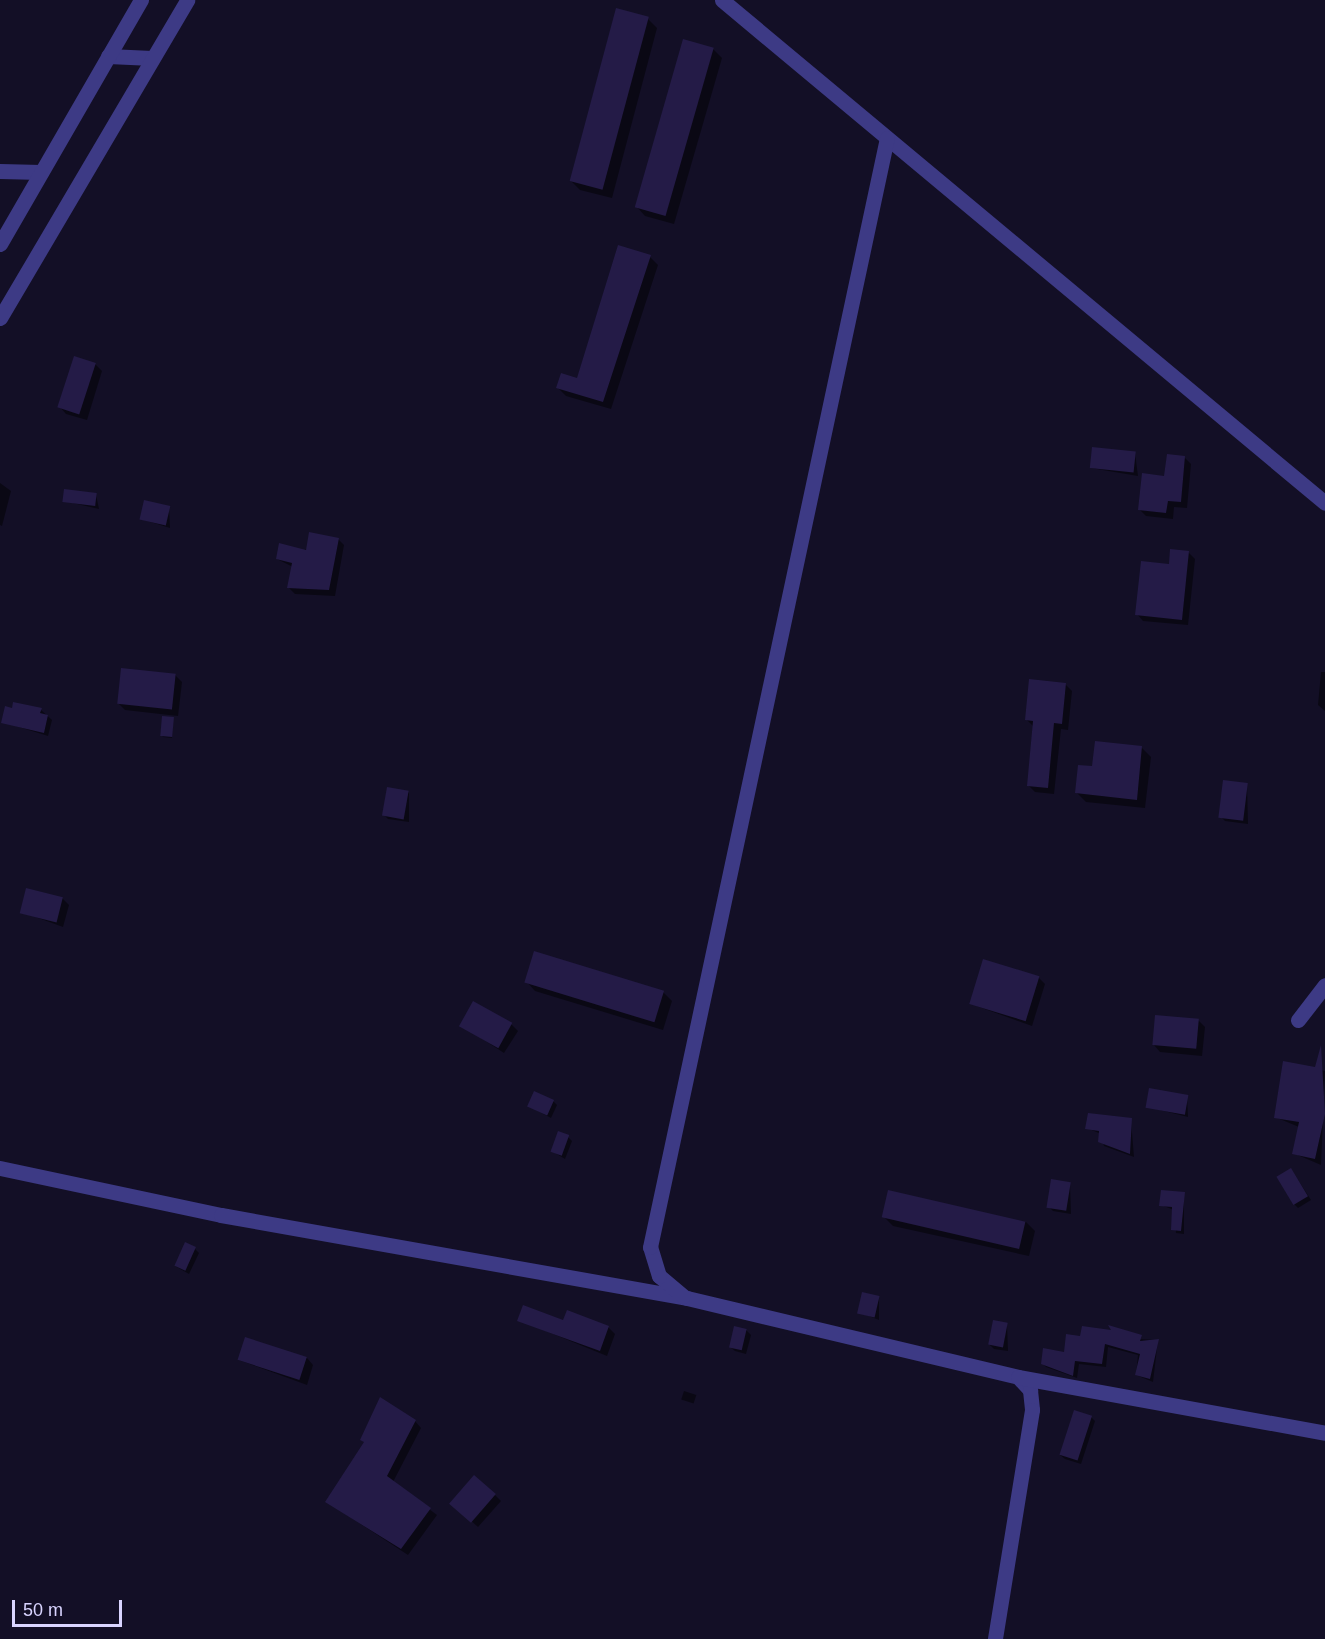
<!DOCTYPE html>
<html>
<head>
<meta charset="utf-8">
<style>
  body { margin:0 }
  #map { position:relative; width:1325px; height:1639px; overflow:hidden; background:#130f26; font-family:Arial,sans-serif }
  div>[style] { position:absolute }
  .shadow>* { inset:0; background:#0007; transform-origin:0 0 }
  .building>* { inset:0; background:#241b47; transform-origin:0 0 }
  .minor>* { height:15px; margin:-7.5px; padding:0 7.5px; transform-origin:7.5px; border-radius:7.5px; background:#3d3a85 }
  span { translate:-50% -50%; white-space:nowrap; text-align:center; line-height:1.15; -webkit-text-stroke:4.5px #130f26; paint-order:stroke }
  .scale { position:absolute; left:12px; top:1600px; width:110px; height:27px; box-sizing:border-box; border:3px solid #d9d4ff; border-top:0; padding-left:8px; font-size:18px; line-height:21px; white-space:nowrap; color:#d9d4ff; -webkit-text-stroke:4px #130f26; paint-order:stroke }
</style>
</head>
<body>
<div id="map">
  <div class="shadow">
    <i style="clip-path:polygon(648px 19px,657px 28px,612px 198px,580px 190px,571px 181px)"></i>
    <i style="clip-path:polygon(713px 49px,722px 58px,674px 224px,645px 216px,636px 206px)"></i>
    <i style="clip-path:polygon(650px 257px,658px 265px,611px 409px,566px 396px,558px 388px,578px 380px)"></i>
    <i style="clip-path:polygon(95px 364px,102px 371px,87px 420px,66px 414px,60px 407px)"></i>
    <i style="clip-path:polygon(1135px 453px,1138px 476px,1091px 468px)"></i>
    <i style="clip-path:polygon(1185px 458px,1191px 464px,1187px 508px,1174px 507px,1173px 519px,1146px 516px,1139px 509px)"></i>
    <i style="clip-path:polygon(0 483px,11px 491px,2px 526px,0 525px)"></i>
    <i style="clip-path:polygon(96px 495px,99px 509px,64px 501px)"></i>
    <i style="clip-path:polygon(169px 507px,170px 528px,141px 519px)"></i>
    <i style="clip-path:polygon(338px 539px,344px 545px,335px 596px,295px 594px,289px 588px,293px 567px,277px 559px)"></i>
    <i style="clip-path:polygon(1188px 552px,1195px 559px,1188px 625px,1143px 621px,1137px 614px,1170px 565px)"></i>
    <i style="clip-path:polygon(1321px 672px,1325px 672px,1325px 711px,1318px 705px)"></i>
    <i style="clip-path:polygon(175px 675px,182px 682px,178px 716px,125px 710px,118px 703px)"></i>
    <i style="clip-path:polygon(1065px 684px,1072px 691px,1068px 730px,1061px 729px,1054px 794px,1035px 792px,1028px 785px,1033px 726px,1026px 719px)"></i>
    <i style="clip-path:polygon(41px 710px,52px 720px,48px 736px,3px 722px)"></i>
    <i style="clip-path:polygon(173px 719px,172px 738px,163px 737px,161px 735px)"></i>
    <i style="clip-path:polygon(1142px 748px,1151px 757px,1145px 808px,1086px 802px,1077px 793px)"></i>
    <i style="clip-path:polygon(1247px 784px,1248px 824px,1225px 821px,1221px 817px)"></i>
    <i style="clip-path:polygon(409px 792px,409px 822px,388px 819px,384px 815px)"></i>
    <i style="clip-path:polygon(62px 898px,69px 905px,63px 927px,22px 912px)"></i>
    <i style="clip-path:polygon(1038px 977px,1045px 984px,1032px 1026px,971px 1004px)"></i>
    <i style="clip-path:polygon(526px 981px,663px 992px,672px 1001px,663px 1030px,535px 991px)"></i>
    <i style="clip-path:polygon(1199px 1021px,1205px 1027px,1202px 1056px,1160px 1052px,1154px 1045px)"></i>
    <i style="clip-path:polygon(511px 1024px,518px 1031px,504px 1053px,461px 1025px)"></i>
    <i style="clip-path:polygon(1285px 1063px,1325px 1071px,1321px 1165px,1293px 1153px,1299px 1127px,1275px 1117px)"></i>
    <i style="clip-path:polygon(1187px 1096px,1188px 1117px,1148px 1107px)"></i>
    <i style="clip-path:polygon(553px 1101px,557px 1105px,551px 1118px,529px 1106px)"></i>
    <i style="clip-path:polygon(1131px 1120px,1134px 1157px,1104px 1146px,1101px 1134px,1087px 1128px)"></i>
    <i style="clip-path:polygon(568px 1137px,572px 1141px,565px 1159px,552px 1151px)"></i>
    <i style="clip-path:polygon(1291px 1169px,1311px 1200px,1298px 1208px,1294px 1204px)"></i>
    <i style="clip-path:polygon(1070px 1184px,1071px 1214px,1053px 1211px,1049px 1207px)"></i>
    <i style="clip-path:polygon(1184px 1194px,1184px 1234px,1176px 1233px,1174px 1210px,1161px 1205px)"></i>
    <i style="clip-path:polygon(884px 1217px,1026px 1222px,1035px 1231px,1029px 1256px,893px 1226px)"></i>
    <i style="clip-path:polygon(195px 1249px,199px 1253px,189px 1274px,175px 1266px)"></i>
    <i style="clip-path:polygon(879px 1298px,879px 1320px,859px 1312px)"></i>
    <i style="clip-path:polygon(519px 1320px,608px 1327px,615px 1334px,607px 1356px)"></i>
    <i style="clip-path:polygon(1007px 1324px,1008px 1351px,994px 1349px,990px 1345px)"></i>
    <i style="clip-path:polygon(746px 1330px,751px 1335px,746px 1354px,735px 1351px,730px 1347px)"></i>
    <i style="clip-path:polygon(1067px 1336px,1158px 1340px,1153px 1382px,1136px 1375px,1138px 1355px,1108px 1347px,1106px 1367px,1079px 1364px,1077px 1378px,1046px 1367px,1042px 1363px,1065px 1353px)"></i>
    <i style="clip-path:polygon(307px 1358px,313px 1365px,307px 1385px,239px 1360px)"></i>
    <i style="left:684px;top:1391px;width:13px;height:9px;rotate:18deg"></i>
    <i style="clip-path:polygon(1091px 1417px,1095px 1421px,1081px 1464px,1065px 1459px,1060px 1455px)"></i>
    <i style="clip-path:polygon(415px 1421px,421px 1428px,393px 1482px,437px 1515px,408px 1555px,327px 1502px)"></i>
    <i style="clip-path:polygon(495px 1495px,501px 1501px,478px 1527px,458px 1509px)"></i>
  </div>
  <div class="building">
    <i style="left:616px;top:8px;width:34px;height:179px;rotate:15deg"></i>
    <i style="left:683px;top:39px;width:32px;height:175px;rotate:16deg"></i>
    <i style="clip-path:polygon(618px 245px,651px 255px,603px 402px,556px 388px,561px 373px,577px 378px)"></i>
    <i style="left:74px;top:356px;width:23px;height:54px;rotate:18deg"></i>
    <i style="left:1092px;top:447px;width:44px;height:21px;rotate:6deg"></i>
    <i style="clip-path:polygon(1167px 454px,1185px 456px,1181px 502px,1168px 501px,1166px 513px,1138px 510px,1142px 473px,1164px 476px)"></i>
    <i style="left:64px;top:489px;width:33px;height:13px;rotate:7deg"></i>
    <i style="left:144px;top:500px;width:27px;height:20px;rotate:13deg"></i>
    <i style="clip-path:polygon(309px 532px,339px 538px,329px 590px,287px 588px,292px 563px,276px 559px,279px 543px,306px 550px)"></i>
    <i style="clip-path:polygon(1170px 549px,1189px 551px,1182px 620px,1135px 615px,1141px 561px,1169px 564px)"></i>
    <i style="left:121px;top:668px;width:55px;height:36px;rotate:6deg"></i>
    <i style="clip-path:polygon(1029px 679px,1066px 683px,1062px 724px,1054px 723px,1048px 788px,1027px 786px,1033px 721px,1025px 720px)"></i>
    <i style="clip-path:polygon(13px 702px,42px 708px,40px 713px,48px 715px,44px 733px,1px 723px,5px 706px,12px 708px)"></i>
    <i style="left:162px;top:716px;width:12px;height:20px;rotate:5deg"></i>
    <i style="clip-path:polygon(1095px 741px,1142px 746px,1137px 800px,1075px 793px,1078px 765px,1092px 766px)"></i>
    <i style="left:1223px;top:780px;width:25px;height:38px;rotate:7deg"></i>
    <i style="left:387px;top:787px;width:22px;height:29px;rotate:10deg"></i>
    <i style="left:26px;top:888px;width:38px;height:26px;rotate:14deg"></i>
    <i style="left:534px;top:951px;width:136px;height:33px;rotate:17deg"></i>
    <i style="left:983px;top:959px;width:59px;height:47px;rotate:17deg"></i>
    <i style="left:473px;top:1001px;width:45px;height:29px;rotate:29deg"></i>
    <i style="left:1155px;top:1015px;width:44px;height:30px;rotate:5deg"></i>
    <i style="clip-path:polygon(1321px 1045px,1325px 1114px,1315px 1159px,1292px 1154px,1299px 1122px,1274px 1118px,1283px 1061px,1315px 1067px)"></i>
    <i style="left:1149px;top:1088px;width:40px;height:20px;rotate:10deg"></i>
    <i style="left:534px;top:1091px;width:22px;height:17px;rotate:24deg"></i>
    <i style="clip-path:polygon(1088px 1113px,1132px 1118px,1130px 1154px,1098px 1142px,1099px 1131px,1085px 1129px)"></i>
    <i style="left:558px;top:1131px;width:12px;height:22px;rotate:20deg"></i>
    <i style="left:1291px;top:1168px;width:33px;height:17px;rotate:59deg"></i>
    <i style="left:1051px;top:1179px;width:20px;height:29px;rotate:9deg"></i>
    <i style="left:888px;top:1190px;width:141px;height:28px;rotate:13deg"></i>
    <i style="clip-path:polygon(1161px 1190px,1185px 1192px,1181px 1231px,1171px 1230px,1172px 1207px,1159px 1206px)"></i>
    <i style="left:185px;top:1242px;width:12px;height:26px;rotate:24deg"></i>
    <i style="left:862px;top:1292px;width:18px;height:22px;rotate:13deg"></i>
    <i style="clip-path:polygon(523px 1305px,563px 1320px,567px 1310px,609px 1326px,600px 1351px,517px 1321px)"></i>
    <i style="left:993px;top:1320px;width:15px;height:25px;rotate:11deg"></i>
    <i style="clip-path:polygon(1108px 1325px,1142px 1335px,1140px 1341px,1159px 1339px,1150px 1379px,1135px 1375px,1140px 1354px,1105px 1344px,1102px 1364px,1075px 1361px,1073px 1376px,1041px 1364px,1043px 1348px,1064px 1352px,1066px 1334px,1080px 1336px,1082px 1326px,1111px 1330px)"></i>
    <i style="left:734px;top:1326px;width:13px;height:22px;rotate:13deg"></i>
    <i style="left:245px;top:1337px;width:65px;height:24px;rotate:18deg"></i>
    <i style="clip-path:polygon(380px 1397px,416px 1420px,387px 1476px,431px 1508px,401px 1549px,325px 1502px,364px 1442px,360px 1440px)"></i>
    <i style="left:1074px;top:1410px;width:19px;height:47px;rotate:18deg"></i>
    <i style="left:474px;top:1475px;width:29px;height:38px;rotate:41deg"></i>
  </div>
  <div class="minor">
    <i style="left:722px;top:0;width:785px;rotate:39.83deg"></i>
    <i style="left:108px;top:56px;width:44px;rotate:2.6deg"></i>
    <i style="left:0;top:171px;width:41px;rotate:1.4deg"></i>
    <i style="left:0;top:244px;width:282px;rotate:-60deg"></i>
    <i style="left:0;top:318px;width:369px;rotate:-59.5deg"></i>
    <i style="left:1298px;top:1020px;width:44px;rotate:-52.4deg"></i>
    <i style="left:0;top:1168px;width:226px;rotate:12deg"></i>
    <i style="left:221px;top:1215px;width:473px;rotate:10.1deg"></i>
    <i style="left:687px;top:1298px;width:340px;rotate:13.4deg"></i>
    <i style="left:1018px;top:1377px;width:18px;rotate:47deg"></i>
    <i style="left:1030px;top:1390px;width:20px;rotate:84deg"></i>
    <i style="left:1032px;top:1410px;width:232px;rotate:99.2deg"></i>
    <i style="left:683px;top:1296px;width:31px;rotate:-140deg"></i>
    <i style="left:659px;top:1276px;width:30px;rotate:-107deg"></i>
    <i style="left:650px;top:1247px;width:1134px;rotate:-77.94deg"></i>
    <i style="left:1018px;top:1377px;width:312px;rotate:10.3deg"></i>
  </div>
  <div class="scale">50 m</div>
</div>
</body>
</html>
